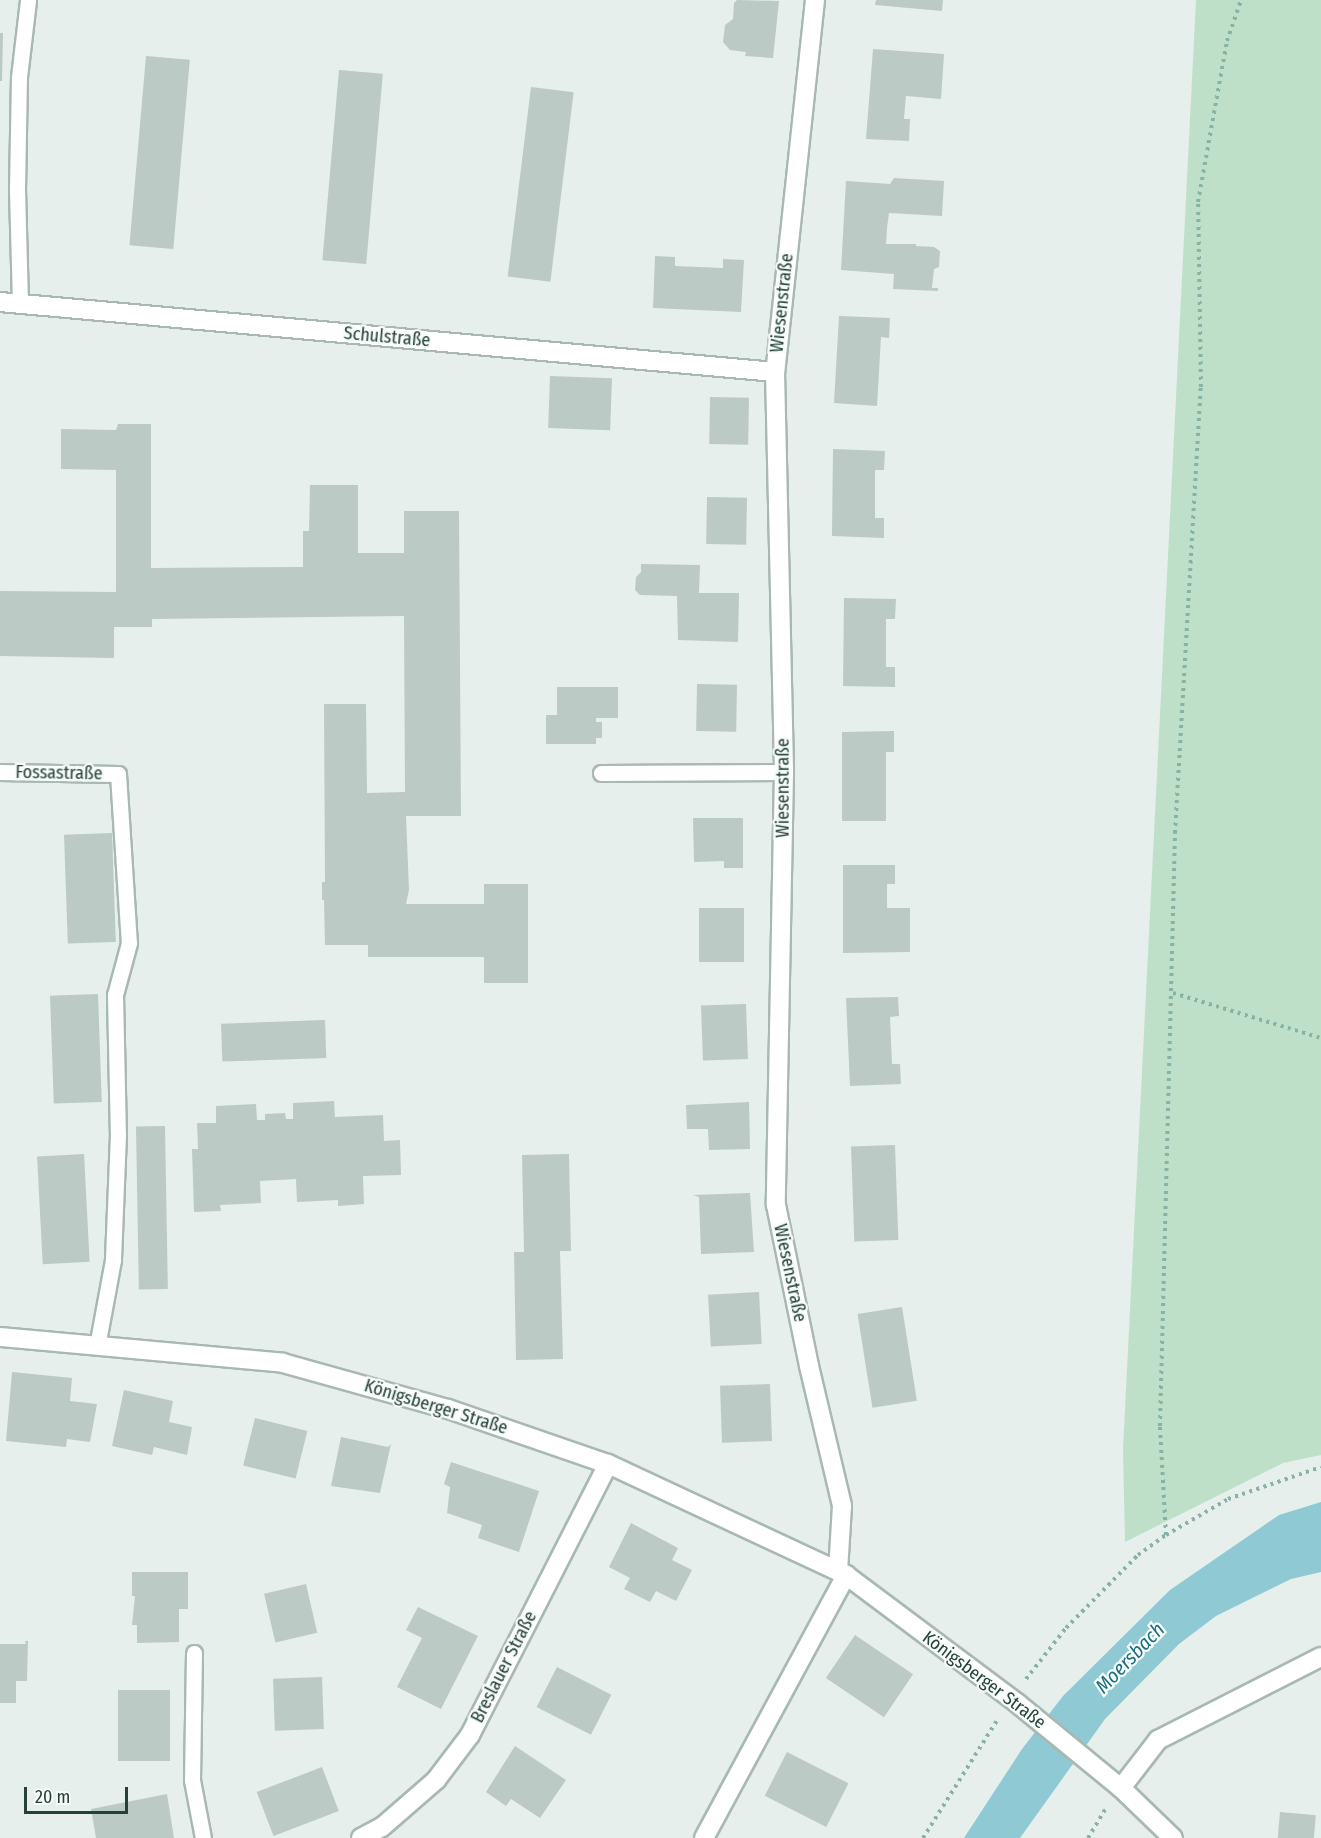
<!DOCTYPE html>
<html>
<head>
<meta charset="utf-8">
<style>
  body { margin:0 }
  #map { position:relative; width:1321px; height:1838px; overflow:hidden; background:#e6efeb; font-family:"Fira Sans Condensed",sans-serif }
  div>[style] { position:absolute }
  .green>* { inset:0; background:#bfe0c8 }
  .water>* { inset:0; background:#8ec9d4 }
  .building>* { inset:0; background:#bbcac4; transform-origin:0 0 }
  .path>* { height:4px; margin-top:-2px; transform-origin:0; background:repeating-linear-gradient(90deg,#86b3a5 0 3px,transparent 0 7.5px) }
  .roads { filter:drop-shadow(2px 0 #a8b8b2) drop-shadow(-2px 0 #a8b8b2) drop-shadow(0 2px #a8b8b2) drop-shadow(0 -2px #a8b8b2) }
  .service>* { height:15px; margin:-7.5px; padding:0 7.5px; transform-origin:7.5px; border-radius:7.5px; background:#fff }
  .minor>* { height:18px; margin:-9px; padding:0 9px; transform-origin:9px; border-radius:9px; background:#fff }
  span { translate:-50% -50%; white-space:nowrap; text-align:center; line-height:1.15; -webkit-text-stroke:4.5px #f7fbf9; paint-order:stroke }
  .street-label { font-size:18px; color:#24423a }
  .water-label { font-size:20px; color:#1c6f80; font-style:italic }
  .scale { position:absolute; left:24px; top:1787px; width:104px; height:27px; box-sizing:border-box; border:3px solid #24423a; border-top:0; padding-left:8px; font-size:18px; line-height:21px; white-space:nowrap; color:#24423a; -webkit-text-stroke:4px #f7fbf9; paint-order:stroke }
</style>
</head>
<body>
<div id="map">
  <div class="green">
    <i style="clip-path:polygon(1196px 0,1321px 0,1321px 1455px,1283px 1463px,1125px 1542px,1123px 1449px)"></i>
  </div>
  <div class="water">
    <i style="clip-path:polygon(1321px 1502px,1321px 1572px,1291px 1579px,1216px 1616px,1179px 1644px,1105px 1719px,1020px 1838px,964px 1838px,1022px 1749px,1063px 1696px,1170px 1590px,1279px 1515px)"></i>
  </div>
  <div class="building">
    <i style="clip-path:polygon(737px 0,779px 1px,773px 58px,745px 56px,746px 52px,730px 50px,723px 42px,725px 25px,733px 19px,734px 3px)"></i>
    <i style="clip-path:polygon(876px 0,943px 0,942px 11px,875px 5px)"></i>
    <i style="clip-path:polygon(0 33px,3px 33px,2px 81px,0 81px)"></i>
    <i style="clip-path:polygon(873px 49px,944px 54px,941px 99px,906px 96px,904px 119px,910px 119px,909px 141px,866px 139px)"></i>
    <i style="left:146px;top:56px;width:44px;height:190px;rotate:5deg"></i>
    <i style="left:339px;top:70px;width:44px;height:191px;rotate:5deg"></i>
    <i style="left:531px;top:87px;width:43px;height:191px;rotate:7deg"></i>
    <i style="clip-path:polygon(894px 178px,944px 181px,942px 216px,889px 213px,887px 228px,886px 244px,916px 244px,916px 246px,934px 247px,940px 251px,939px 267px,934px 269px,932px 288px,938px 288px,938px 291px,893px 289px,894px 274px,841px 270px,846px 181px,890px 184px)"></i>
    <i style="clip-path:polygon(655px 256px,675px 257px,675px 266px,723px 268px,723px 259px,744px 260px,741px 312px,653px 308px)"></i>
    <i style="clip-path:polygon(839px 316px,890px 318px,889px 338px,881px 337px,877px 406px,834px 403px)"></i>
    <i style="left:550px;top:376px;width:62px;height:52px;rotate:2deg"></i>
    <i style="left:710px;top:397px;width:39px;height:47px;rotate:1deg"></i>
    <i style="clip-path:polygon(118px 424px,151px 424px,151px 568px,303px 567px,303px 531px,309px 531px,310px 485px,358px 485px,358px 553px,404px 553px,404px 511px,459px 511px,461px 816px,406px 816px,409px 890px,406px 904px,484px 904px,484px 884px,528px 884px,528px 983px,484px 983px,484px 957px,368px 957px,368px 945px,325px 945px,324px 900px,322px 900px,322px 882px,325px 882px,324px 704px,366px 704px,367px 793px,405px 792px,404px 616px,152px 619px,152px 627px,114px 627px,114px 658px,0 656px,0 591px,116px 592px,116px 470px,61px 469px,61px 429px,116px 430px)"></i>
    <i style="clip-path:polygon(833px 449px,885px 451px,884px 470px,875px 470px,875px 518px,884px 518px,884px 538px,832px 536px)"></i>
    <i style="left:707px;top:497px;width:40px;height:47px;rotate:1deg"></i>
    <i style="clip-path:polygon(641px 564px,700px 565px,699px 593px,739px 593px,738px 642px,678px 640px,677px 596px,640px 595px,635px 590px,636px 577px,641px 572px)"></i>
    <i style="clip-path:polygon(844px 598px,896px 599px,895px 619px,886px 619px,886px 667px,895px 667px,895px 687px,843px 686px)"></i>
    <i style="left:697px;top:684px;width:40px;height:47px;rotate:1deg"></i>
    <i style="clip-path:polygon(557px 687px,618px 687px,618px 718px,596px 718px,596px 722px,602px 722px,602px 738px,596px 738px,596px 744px,546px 744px,546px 715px,557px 715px)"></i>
    <i style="clip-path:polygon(894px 731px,894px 752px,886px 752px,886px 821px,842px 821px,842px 732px)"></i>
    <i style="clip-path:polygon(693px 818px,743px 818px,743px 868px,724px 868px,724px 861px,694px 862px)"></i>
    <i style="left:112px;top:833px;width:109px;height:48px;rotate:88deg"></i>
    <i style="clip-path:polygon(843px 865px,895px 865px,895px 884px,887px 884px,887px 908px,910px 908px,910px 952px,843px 953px)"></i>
    <i style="left:744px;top:908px;width:54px;height:45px;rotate:90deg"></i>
    <i style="left:98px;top:994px;width:108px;height:48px;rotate:88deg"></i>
    <i style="clip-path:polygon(898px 997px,899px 1016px,890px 1017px,892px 1064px,900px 1064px,901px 1084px,850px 1086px,846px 998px)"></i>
    <i style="left:746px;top:1004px;width:55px;height:45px;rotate:88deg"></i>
    <i style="left:325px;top:1020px;width:38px;height:104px;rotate:88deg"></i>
    <i style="clip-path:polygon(334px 1101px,335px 1117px,383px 1115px,384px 1141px,400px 1140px,401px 1175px,363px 1176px,364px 1204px,338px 1206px,338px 1200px,297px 1202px,296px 1179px,260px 1181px,261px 1203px,220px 1205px,221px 1211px,194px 1212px,192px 1149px,198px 1149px,197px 1123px,216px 1123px,216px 1106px,256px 1104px,257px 1120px,265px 1120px,265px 1114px,285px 1113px,286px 1119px,293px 1119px,293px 1103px)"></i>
    <i style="clip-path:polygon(749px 1102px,750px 1149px,709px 1150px,708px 1129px,687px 1129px,686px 1105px)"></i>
    <i style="left:165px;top:1126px;width:163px;height:29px;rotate:89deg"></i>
    <i style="left:895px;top:1145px;width:95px;height:44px;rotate:88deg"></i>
    <i style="left:84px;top:1154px;width:108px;height:47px;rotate:87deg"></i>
    <i style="clip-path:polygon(569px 1154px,571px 1251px,560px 1251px,563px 1359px,516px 1360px,514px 1252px,524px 1252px,522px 1155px)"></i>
    <i style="clip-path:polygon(750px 1193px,754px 1252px,701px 1254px,699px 1197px,693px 1195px)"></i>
    <i style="left:759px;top:1292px;width:52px;height:51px;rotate:87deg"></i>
    <i style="left:902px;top:1307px;width:95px;height:45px;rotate:81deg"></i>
    <i style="clip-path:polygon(12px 1372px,72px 1378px,70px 1401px,97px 1404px,90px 1442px,67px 1439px,66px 1447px,6px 1441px)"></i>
    <i style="left:770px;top:1384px;width:57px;height:50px;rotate:88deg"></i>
    <i style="clip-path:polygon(124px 1390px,173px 1401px,169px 1422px,192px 1427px,187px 1455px,154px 1447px,152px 1455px,112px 1446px)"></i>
    <i style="left:255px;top:1418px;width:54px;height:49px;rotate:14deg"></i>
    <i style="clip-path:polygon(341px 1437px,388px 1447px,391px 1444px,380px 1493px,331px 1486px)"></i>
    <i style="clip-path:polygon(451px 1462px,539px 1491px,519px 1552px,478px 1538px,482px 1525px,447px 1513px,450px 1487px,444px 1484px)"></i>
    <i style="clip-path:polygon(631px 1523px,678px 1548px,672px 1560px,692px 1570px,676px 1601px,656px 1591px,650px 1602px,624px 1589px,630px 1578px,609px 1567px)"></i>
    <i style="clip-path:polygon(132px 1572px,188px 1572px,188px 1609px,179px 1609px,179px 1642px,137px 1643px,137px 1625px,132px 1625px,135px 1596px,132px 1596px)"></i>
    <i style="left:306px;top:1584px;width:50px;height:43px;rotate:77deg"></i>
    <i style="clip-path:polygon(418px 1607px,478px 1636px,441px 1709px,397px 1687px,422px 1638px,406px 1630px)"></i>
    <i style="left:855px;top:1635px;width:70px;height:52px;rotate:34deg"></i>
    <i style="clip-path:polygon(25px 1641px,28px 1641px,27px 1681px,16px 1681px,16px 1703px,0 1703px,0 1644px,26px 1644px)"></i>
    <i style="left:557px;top:1667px;width:61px;height:45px;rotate:27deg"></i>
    <i style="left:322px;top:1677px;width:52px;height:49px;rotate:88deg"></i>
    <i style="left:118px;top:1690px;width:52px;height:71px"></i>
    <i style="clip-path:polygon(515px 1746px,566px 1780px,540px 1818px,511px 1799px,506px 1806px,486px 1792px)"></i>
    <i style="left:787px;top:1752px;width:69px;height:49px;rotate:27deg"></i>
    <i style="left:322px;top:1767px;width:47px;height:70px;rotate:69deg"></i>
    <i style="clip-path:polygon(167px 1794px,174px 1838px,96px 1838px,91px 1809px)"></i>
    <i style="left:1280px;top:1812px;width:36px;height:26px;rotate:5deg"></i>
  </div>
  <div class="path">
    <i style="left:1173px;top:993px;width:155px;rotate:16.9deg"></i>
    <i style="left:1166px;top:1535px;width:109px;rotate:-93.2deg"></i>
    <i style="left:1160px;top:1426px;width:593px;rotate:-88.55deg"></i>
    <i style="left:1175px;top:833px;width:447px;rotate:-86.7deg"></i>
    <i style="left:1201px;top:387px;width:185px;rotate:-90.9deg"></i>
    <i style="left:1198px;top:202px;width:164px;rotate:-79.8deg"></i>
    <i style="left:1227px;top:41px;width:43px;rotate:-71.1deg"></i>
    <i style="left:1026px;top:1679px;width:65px;rotate:-51.9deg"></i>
    <i style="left:1066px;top:1628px;width:103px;rotate:-45.4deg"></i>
    <i style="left:1138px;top:1555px;width:34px;rotate:-36deg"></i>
    <i style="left:1166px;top:1535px;width:72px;rotate:-30.1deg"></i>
    <i style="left:1228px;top:1499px;width:98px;rotate:-19deg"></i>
    <i style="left:923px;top:1838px;width:141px;rotate:-57.8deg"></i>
    <i style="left:1088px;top:1838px;width:35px;rotate:-59deg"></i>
  </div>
  <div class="roads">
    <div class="service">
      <i style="left:20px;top:304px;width:114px;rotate:-91.5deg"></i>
      <i style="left:17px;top:190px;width:113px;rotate:-89deg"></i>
      <i style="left:19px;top:77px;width:78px;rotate:-83.3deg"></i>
      <i style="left:0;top:772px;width:118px;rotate:1deg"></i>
      <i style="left:118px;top:774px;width:169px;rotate:86.3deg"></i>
      <i style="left:129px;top:943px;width:54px;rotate:105.1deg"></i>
      <i style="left:115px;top:995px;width:139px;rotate:88.8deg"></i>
      <i style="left:118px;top:1134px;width:126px;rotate:92.3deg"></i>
      <i style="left:113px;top:1260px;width:87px;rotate:100.5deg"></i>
      <i style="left:601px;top:773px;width:183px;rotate:-0.3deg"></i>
      <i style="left:194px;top:1653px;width:127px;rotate:90.9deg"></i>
      <i style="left:192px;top:1780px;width:59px;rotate:79.3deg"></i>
    </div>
    <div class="minor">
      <i style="left:815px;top:0;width:374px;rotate:96.1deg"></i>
      <i style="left:775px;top:372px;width:400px;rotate:88.7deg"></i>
      <i style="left:784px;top:772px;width:433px;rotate:91.1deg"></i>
      <i style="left:776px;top:1205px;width:164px;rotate:78.4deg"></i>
      <i style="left:809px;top:1366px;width:144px;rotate:76.7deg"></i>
      <i style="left:842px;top:1506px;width:65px;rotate:93.5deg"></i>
      <i style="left:0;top:302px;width:778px;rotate:5.16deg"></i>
      <i style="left:0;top:1337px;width:284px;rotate:5.2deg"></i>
      <i style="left:283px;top:1363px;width:171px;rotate:15.6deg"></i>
      <i style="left:448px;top:1409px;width:169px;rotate:19deg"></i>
      <i style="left:608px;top:1464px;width:263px;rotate:25deg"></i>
      <i style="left:846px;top:1575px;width:214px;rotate:36.8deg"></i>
      <i style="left:1017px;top:1703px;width:134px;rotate:39.3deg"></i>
      <i style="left:1121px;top:1788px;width:72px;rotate:43.9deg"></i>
      <i style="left:1121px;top:1788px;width:61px;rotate:-52.4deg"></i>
      <i style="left:1158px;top:1740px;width:183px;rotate:-27deg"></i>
      <i style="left:361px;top:1838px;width:24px;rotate:-28deg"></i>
      <i style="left:382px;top:1827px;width:72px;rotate:-41deg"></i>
      <i style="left:436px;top:1780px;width:56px;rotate:-52.9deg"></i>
      <i style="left:470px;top:1735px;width:304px;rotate:-63deg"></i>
      <i style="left:704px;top:1838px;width:299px;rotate:-61.6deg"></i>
    </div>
  </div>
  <div class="street-label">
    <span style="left:782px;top:303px;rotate:-84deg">Wiesenstraße</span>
    <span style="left:387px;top:337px;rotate:5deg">Schulstraße</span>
    <span style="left:59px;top:773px;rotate:1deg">Fossastraße</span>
    <span style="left:783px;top:788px;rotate:-90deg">Wiesenstraße</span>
    <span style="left:790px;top:1273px;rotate:78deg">Wiesenstraße</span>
    <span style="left:436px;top:1407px;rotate:17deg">Königsberger Straße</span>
    <span style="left:504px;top:1667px;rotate:-63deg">Breslauer Straße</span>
    <span style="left:984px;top:1680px;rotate:37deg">Königsberger Straße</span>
  </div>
  <div class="water-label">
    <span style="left:1130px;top:1658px;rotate:-46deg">Moersbach</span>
  </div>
  <div class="scale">20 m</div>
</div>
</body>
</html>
